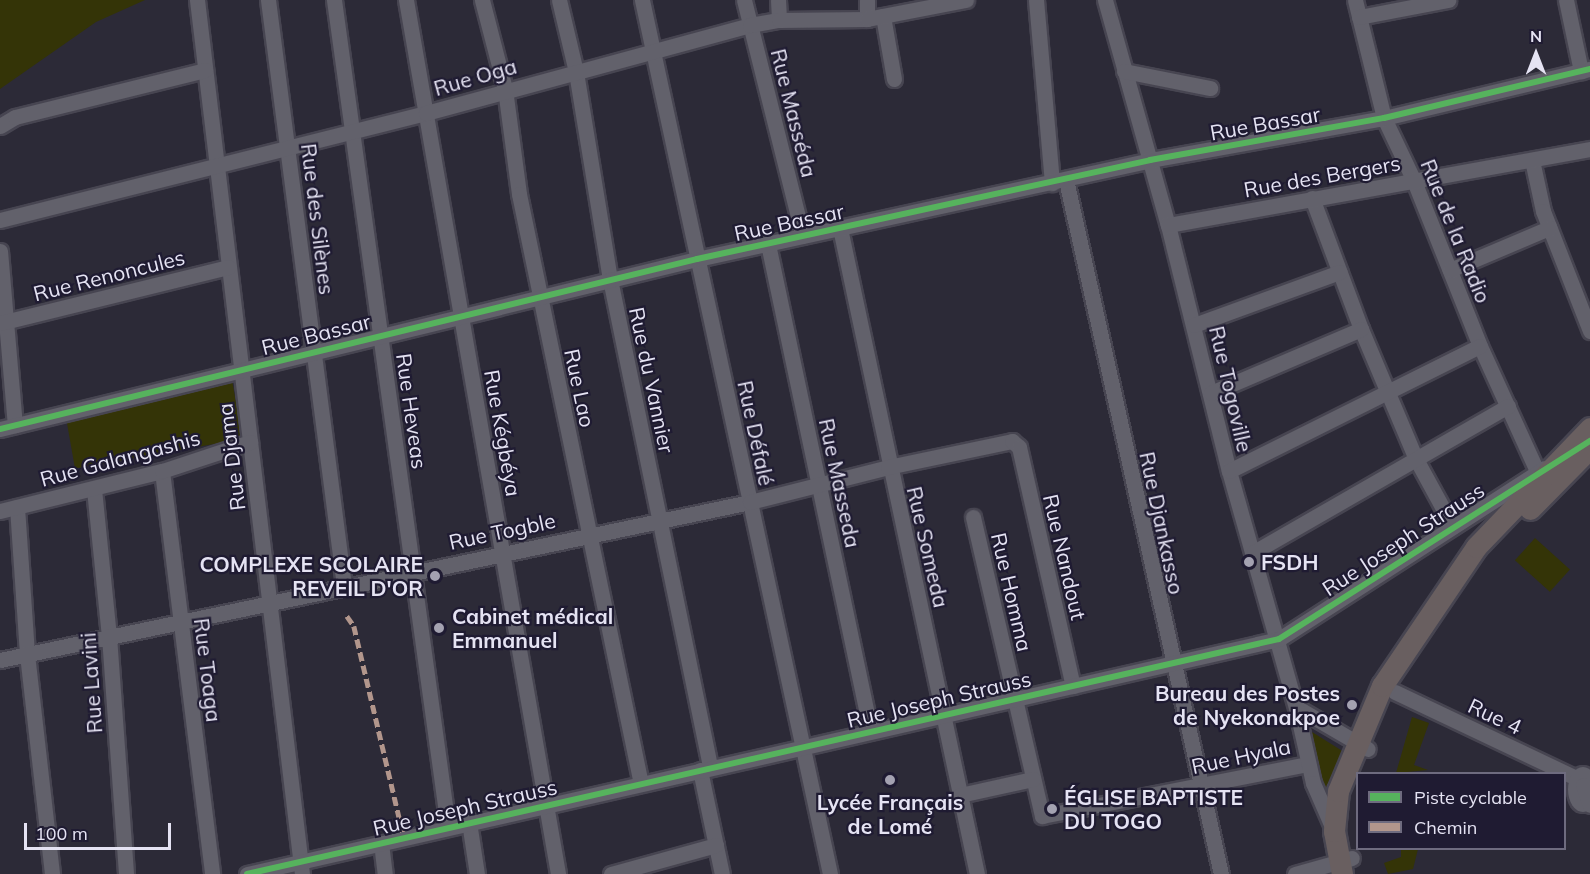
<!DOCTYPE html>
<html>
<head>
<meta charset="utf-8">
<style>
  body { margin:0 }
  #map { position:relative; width:1590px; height:874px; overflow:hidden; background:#2c2a37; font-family:Mulish,sans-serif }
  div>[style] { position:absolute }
  .green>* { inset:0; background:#343407; transform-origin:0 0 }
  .roads { filter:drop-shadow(2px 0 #474551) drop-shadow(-2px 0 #474551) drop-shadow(0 2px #474551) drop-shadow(0 -2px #474551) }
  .minor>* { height:15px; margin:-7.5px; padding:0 7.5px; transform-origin:7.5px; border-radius:7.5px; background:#62616b }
  .minor>.ring { margin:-7.5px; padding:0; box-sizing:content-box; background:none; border:15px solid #62616b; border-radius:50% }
  .highway>* { height:21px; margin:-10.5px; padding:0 10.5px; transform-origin:10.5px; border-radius:10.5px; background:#695f60 }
  .quiet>* { height:4.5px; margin-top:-2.25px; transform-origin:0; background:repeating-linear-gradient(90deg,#b2968c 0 9px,transparent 0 13.5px) }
  .cycleway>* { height:6px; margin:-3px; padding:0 3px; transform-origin:3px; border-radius:3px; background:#56b35d }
  .dots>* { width:16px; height:16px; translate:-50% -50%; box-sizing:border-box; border:3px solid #1f1b32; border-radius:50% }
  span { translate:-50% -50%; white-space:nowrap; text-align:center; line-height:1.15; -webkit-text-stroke:4.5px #1f1b32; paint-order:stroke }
  .street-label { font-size:21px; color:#e5e3f3 }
  .poi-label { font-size:21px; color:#e5e3f3; font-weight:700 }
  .left { translate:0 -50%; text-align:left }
  .right { translate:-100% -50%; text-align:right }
  .legend { position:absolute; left:1356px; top:772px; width:210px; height:78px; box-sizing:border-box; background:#1f1b32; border:2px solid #6e6b7f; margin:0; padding:8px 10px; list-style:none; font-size:18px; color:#e5e3f3 }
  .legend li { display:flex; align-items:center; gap:12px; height:30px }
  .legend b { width:30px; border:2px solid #6e6b7f }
  .north { position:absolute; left:1506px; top:24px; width:60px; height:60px; -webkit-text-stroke:4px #1f1b32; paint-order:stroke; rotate:0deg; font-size:16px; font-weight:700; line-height:24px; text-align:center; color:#e5e3f3 }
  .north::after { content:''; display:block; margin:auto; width:21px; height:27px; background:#e5e3f3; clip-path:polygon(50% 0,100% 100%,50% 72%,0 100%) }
  .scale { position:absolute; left:24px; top:823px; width:147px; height:27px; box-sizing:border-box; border:3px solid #e5e3f3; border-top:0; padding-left:8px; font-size:18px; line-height:21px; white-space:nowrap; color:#e5e3f3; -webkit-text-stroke:4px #1f1b32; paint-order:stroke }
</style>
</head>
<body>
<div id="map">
  <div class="green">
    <i style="clip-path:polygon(0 0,145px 0,96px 22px,0 89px)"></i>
    <i style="left:232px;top:380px;width:60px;height:170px;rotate:80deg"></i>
    <i style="left:1535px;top:538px;width:47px;height:30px;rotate:42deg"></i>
    <i style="clip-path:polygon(1412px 717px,1429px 723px,1414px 765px,1428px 770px,1396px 773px)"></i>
    <i style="clip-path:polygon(1304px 727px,1344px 752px,1331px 781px,1327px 812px)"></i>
    <i style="clip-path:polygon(1401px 849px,1418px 849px,1413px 869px,1388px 874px,1384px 863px,1401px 857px)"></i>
  </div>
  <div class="roads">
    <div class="minor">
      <i style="left:197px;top:0;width:880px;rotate:83.15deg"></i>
      <i style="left:268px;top:0;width:591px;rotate:82.61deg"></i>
      <i style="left:334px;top:0;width:835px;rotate:82.15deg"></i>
      <i style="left:406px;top:0;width:887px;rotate:80.13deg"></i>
      <i style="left:482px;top:0;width:92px;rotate:75.5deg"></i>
      <i style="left:505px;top:89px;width:106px;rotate:82.4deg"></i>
      <i style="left:519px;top:194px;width:602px;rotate:78.32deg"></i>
      <i style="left:559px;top:0;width:74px;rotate:76.7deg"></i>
      <i style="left:576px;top:72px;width:210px;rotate:80.7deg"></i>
      <i style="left:610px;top:279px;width:499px;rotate:78.4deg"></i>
      <i style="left:642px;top:0;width:894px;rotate:77.86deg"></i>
      <i style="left:744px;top:0;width:243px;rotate:76deg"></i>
      <i style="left:778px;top:0;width:20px;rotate:87deg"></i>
      <i style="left:867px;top:0;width:19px;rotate:90deg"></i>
      <i style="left:1036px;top:0;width:184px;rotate:85deg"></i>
      <i style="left:1105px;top:0;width:234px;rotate:74.4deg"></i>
      <i style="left:1168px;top:225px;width:253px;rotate:76.1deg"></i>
      <i style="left:1229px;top:471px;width:245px;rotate:74.2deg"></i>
      <i style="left:1296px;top:707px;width:83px;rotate:30.3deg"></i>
      <i style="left:1355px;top:0;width:122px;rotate:76.2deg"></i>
      <i style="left:1384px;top:118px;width:70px;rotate:64.5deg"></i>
      <i style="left:1414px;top:181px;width:178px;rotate:68.2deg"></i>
      <i style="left:1480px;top:346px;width:137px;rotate:65.5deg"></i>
      <i style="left:1566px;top:0;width:73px;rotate:78.1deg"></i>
      <i style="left:883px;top:16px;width:64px;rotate:80.1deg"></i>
      <i style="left:1359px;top:17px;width:91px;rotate:-10.8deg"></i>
      <i style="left:1124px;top:71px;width:88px;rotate:11.2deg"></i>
      <i style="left:0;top:126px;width:17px;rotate:-31deg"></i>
      <i style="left:15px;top:117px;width:196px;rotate:-13.9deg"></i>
      <i style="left:1532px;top:160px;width:52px;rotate:77.8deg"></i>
      <i style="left:1543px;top:211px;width:129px;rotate:68.6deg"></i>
      <i style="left:1066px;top:180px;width:711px;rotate:77.41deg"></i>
      <i style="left:1312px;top:198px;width:140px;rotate:69.5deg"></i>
      <i style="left:1361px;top:329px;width:141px;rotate:67.1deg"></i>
      <i style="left:1416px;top:459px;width:77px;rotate:61.4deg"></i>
      <i style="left:0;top:220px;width:439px;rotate:-14.1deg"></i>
      <i style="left:426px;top:113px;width:336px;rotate:-15.2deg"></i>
      <i style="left:750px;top:25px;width:29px;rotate:-10deg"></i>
      <i style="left:779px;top:20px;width:88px;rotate:-0.7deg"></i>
      <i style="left:867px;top:19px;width:101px;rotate:-10.9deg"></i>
      <i style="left:1168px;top:225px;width:429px;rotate:-10.2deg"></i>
      <i style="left:840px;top:228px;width:660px;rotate:78.03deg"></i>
      <i style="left:768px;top:244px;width:498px;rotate:78.1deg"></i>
      <i style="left:0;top:251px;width:175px;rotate:85.1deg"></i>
      <i style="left:1450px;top:270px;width:108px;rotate:-23deg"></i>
      <i style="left:0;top:323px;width:235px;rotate:-13.8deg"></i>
      <i style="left:1194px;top:325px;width:155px;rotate:-20deg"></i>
      <i style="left:1211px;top:393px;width:163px;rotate:-23.1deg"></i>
      <i style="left:0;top:429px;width:717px;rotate:-13.71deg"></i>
      <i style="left:697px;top:259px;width:464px;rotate:-12.3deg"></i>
      <i style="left:1150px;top:160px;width:238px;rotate:-10.2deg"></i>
      <i style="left:1384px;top:118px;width:212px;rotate:-13.4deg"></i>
      <i style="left:162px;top:471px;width:406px;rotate:82.9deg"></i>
      <i style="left:1229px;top:471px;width:280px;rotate:-26.5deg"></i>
      <i style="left:94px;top:489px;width:148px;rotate:84.2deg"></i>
      <i style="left:109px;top:636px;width:239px;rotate:85.9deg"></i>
      <i style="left:17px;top:507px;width:147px;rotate:86.1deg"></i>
      <i style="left:27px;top:654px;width:221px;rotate:83.5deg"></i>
      <i style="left:0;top:511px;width:167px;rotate:-13.9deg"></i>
      <i style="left:162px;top:471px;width:93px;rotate:-18.2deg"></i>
      <i style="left:973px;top:517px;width:307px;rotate:77deg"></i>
      <i style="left:1042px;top:816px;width:270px;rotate:-11.1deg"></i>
      <i style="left:1254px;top:552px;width:293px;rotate:-29.9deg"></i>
      <i style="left:0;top:660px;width:766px;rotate:-11.9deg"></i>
      <i style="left:750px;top:502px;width:142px;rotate:-14.2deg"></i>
      <i style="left:888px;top:467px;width:127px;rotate:-11.8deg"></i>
      <i style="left:1012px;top:441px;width:9px;rotate:41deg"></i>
      <i style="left:1019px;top:447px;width:245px;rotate:77.3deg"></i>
      <i style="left:1395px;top:692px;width:200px;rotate:25.4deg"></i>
      <i style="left:1296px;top:707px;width:78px;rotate:77.4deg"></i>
      <i style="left:1313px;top:783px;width:50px;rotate:66.5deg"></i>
      <i style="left:700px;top:770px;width:106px;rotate:78.1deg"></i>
      <i class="ring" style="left:1575.5px;top:774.5px;width:-4px;height:-4px"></i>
      <i style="left:1583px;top:785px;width:21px;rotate:71deg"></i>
      <i style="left:960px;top:795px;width:75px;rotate:-12.4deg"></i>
      <i style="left:469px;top:822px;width:53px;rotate:81.3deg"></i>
      <i style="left:381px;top:843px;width:31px;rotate:83deg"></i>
      <i style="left:247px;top:874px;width:1058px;rotate:-12.83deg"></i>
      <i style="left:1279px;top:639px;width:315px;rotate:-32.8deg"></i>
      <i style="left:611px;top:874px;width:109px;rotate:-15.4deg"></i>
      <i style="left:1295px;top:874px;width:59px;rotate:-15.7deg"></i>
    </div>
    <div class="highway">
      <i style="left:1530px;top:509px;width:86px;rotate:-45.5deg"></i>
      <i style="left:1342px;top:874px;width:44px;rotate:-100.5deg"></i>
      <i style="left:1334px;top:831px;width:40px;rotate:-84.3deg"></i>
      <i style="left:1338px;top:791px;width:114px;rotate:-67.3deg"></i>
      <i style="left:1382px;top:686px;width:168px;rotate:-55.9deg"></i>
      <i style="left:1476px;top:547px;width:165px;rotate:-46.2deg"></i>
    </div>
  </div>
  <div class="quiet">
    <i style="left:347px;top:616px;width:12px;rotate:55deg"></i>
    <i style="left:354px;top:626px;width:218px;rotate:76.7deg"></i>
  </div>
  <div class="cycleway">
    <i style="left:0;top:429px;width:717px;rotate:-13.71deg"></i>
    <i style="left:697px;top:259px;width:464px;rotate:-12.3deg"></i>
    <i style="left:1150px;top:160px;width:238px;rotate:-10.2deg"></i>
    <i style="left:1384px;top:118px;width:212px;rotate:-13.4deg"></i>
    <i style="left:247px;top:874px;width:1058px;rotate:-12.83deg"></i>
    <i style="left:1279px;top:639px;width:369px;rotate:-32.5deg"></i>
  </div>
  <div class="dots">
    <i style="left:1249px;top:562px;background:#a4a2b1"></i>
    <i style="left:435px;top:576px;background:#a4a2b1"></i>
    <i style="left:439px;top:628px;background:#a4a2b1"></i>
    <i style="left:1352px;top:705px;background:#a4a2b1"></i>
    <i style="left:890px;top:780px;background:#a4a2b1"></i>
    <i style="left:1052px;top:809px;background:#a4a2b1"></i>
  </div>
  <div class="street-label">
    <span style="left:475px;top:77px;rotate:-16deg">Rue Oga</span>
    <span style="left:794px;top:113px;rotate:76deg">Rue Masséda</span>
    <span style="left:1265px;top:123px;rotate:-10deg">Rue Bassar</span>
    <span style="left:1322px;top:176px;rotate:-10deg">Rue des Bergers</span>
    <span style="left:318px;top:219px;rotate:83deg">Rue des Silènes</span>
    <span style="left:789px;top:222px;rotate:-12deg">Rue Bassar</span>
    <span style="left:1456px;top:231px;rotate:68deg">Rue de la Radio</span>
    <span style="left:109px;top:275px;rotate:-14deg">Rue Renoncules</span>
    <span style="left:316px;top:334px;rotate:-14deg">Rue Bassar</span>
    <span style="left:652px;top:380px;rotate:78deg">Rue du Vannier</span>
    <span style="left:580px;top:388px;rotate:78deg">Rue Lao</span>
    <span style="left:1231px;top:389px;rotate:77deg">Rue Togoville</span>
    <span style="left:412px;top:411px;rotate:82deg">Rue Heveas</span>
    <span style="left:503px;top:433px;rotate:80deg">Rue Kégbéya</span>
    <span style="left:756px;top:433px;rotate:78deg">Rue Défalé</span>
    <span style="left:231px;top:457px;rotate:-97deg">Rue Djama</span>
    <span style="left:120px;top:458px;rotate:-15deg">Rue Galangashis</span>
    <span style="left:840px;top:483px;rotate:78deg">Rue Masseda</span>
    <span style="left:1162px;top:523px;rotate:78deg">Rue Djankasso</span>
    <span style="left:502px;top:531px;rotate:-12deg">Rue Togble</span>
    <span style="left:1403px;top:539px;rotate:-33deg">Rue Joseph Strauss</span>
    <span style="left:928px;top:547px;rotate:77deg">Rue Someda</span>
    <span style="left:1065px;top:557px;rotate:77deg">Rue Nandout</span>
    <span style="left:1012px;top:592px;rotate:77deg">Rue Homma</span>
    <span style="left:208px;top:670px;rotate:83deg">Rue Toaga</span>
    <span style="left:91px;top:683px;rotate:-94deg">Rue Lavini</span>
    <span style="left:939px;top:699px;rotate:-13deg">Rue Joseph Strauss</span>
    <span style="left:1495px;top:716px;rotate:25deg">Rue 4</span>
    <span style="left:1241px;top:756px;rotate:-12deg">Rue Hyala</span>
    <span style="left:465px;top:807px;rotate:-13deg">Rue Joseph Strauss</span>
  </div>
  <div class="poi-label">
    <span class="left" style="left:1261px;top:562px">FSDH</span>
    <span class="right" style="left:423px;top:576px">COMPLEXE SCOLAIRE<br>REVEIL D'OR</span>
    <span class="left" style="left:452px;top:628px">Cabinet médical<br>Emmanuel</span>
    <span class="right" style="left:1340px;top:705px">Bureau des Postes<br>de Nyekonakpoe</span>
    <span class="left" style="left:1064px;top:809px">ÉGLISE BAPTISTE<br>DU TOGO</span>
    <span style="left:890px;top:814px">Lycée Français<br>de Lomé</span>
  </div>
  <ul class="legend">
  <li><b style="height:8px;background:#56b35d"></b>Piste cyclable</li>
  <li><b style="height:8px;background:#b2968c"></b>Chemin</li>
  </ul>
  <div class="north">N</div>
  <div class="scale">100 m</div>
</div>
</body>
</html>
